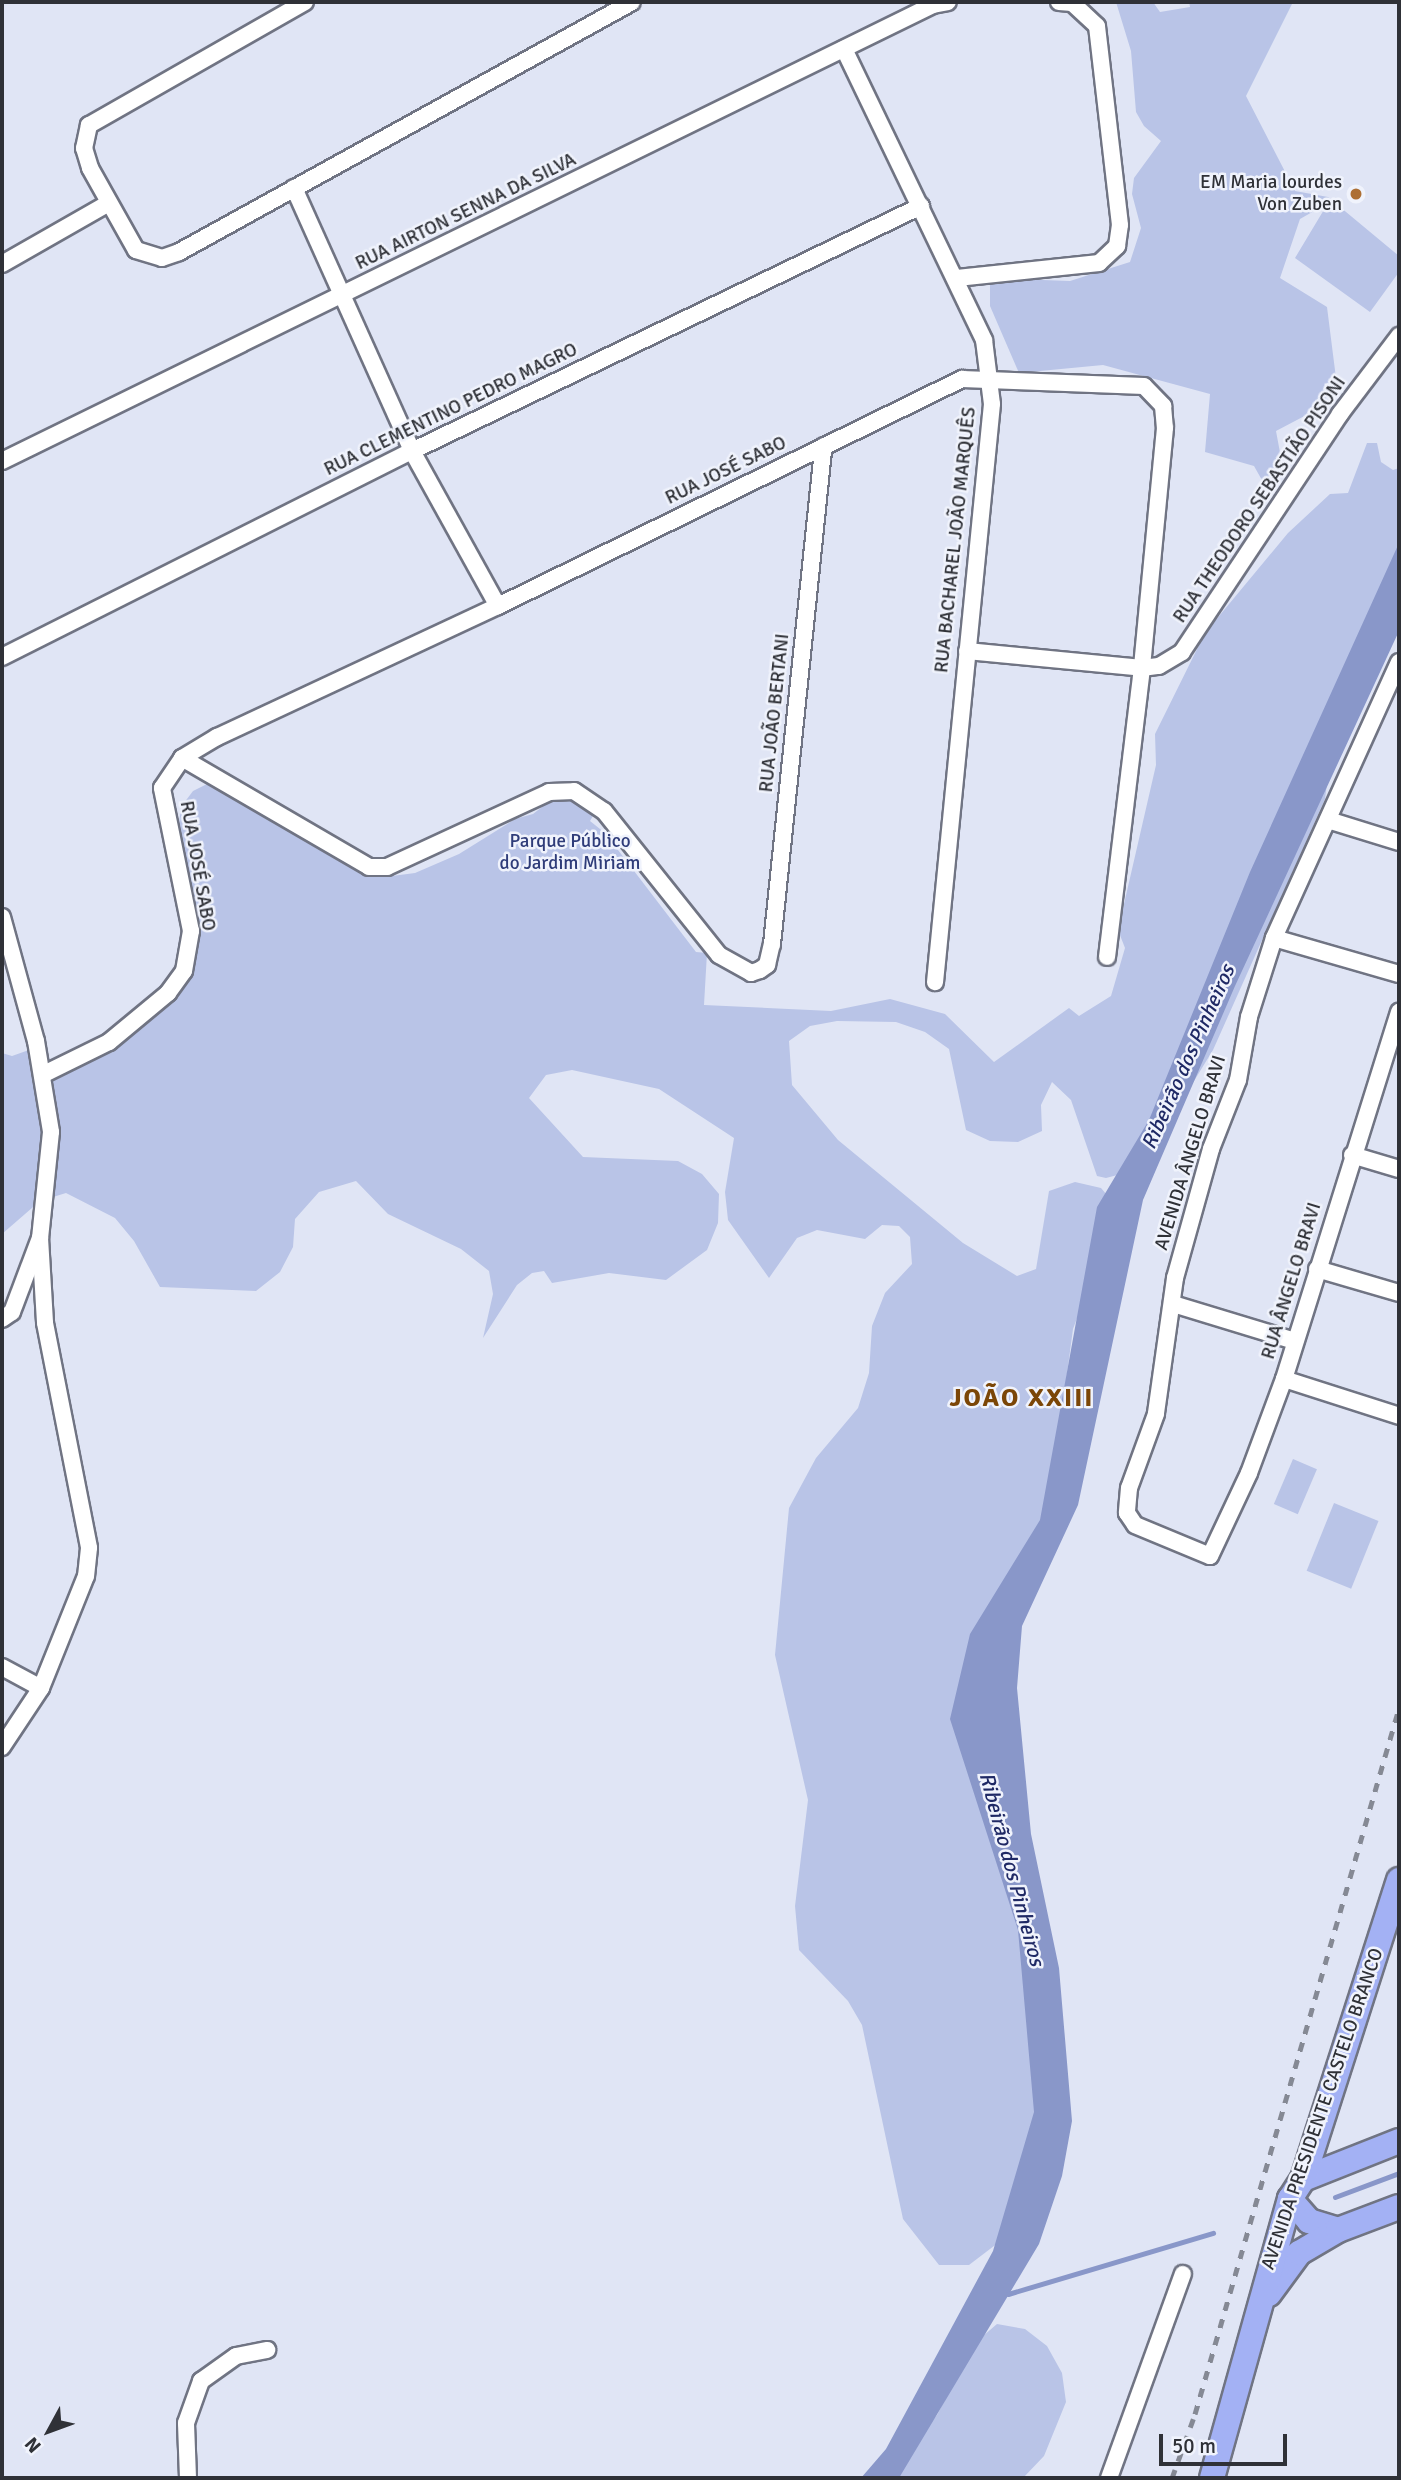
<!DOCTYPE html>
<html>
<head>
<meta charset="utf-8">
<style>
  body { margin:0 }
  #map { position:relative; width:1401px; height:2480px; overflow:hidden; background:#e0e5f5; font-family:Signika,sans-serif }
  div>[style] { position:absolute }
  .green>* { inset:0; background:#b9c4e7; transform-origin:0 0 }
  .water>* { inset:0; background:#8997c9 }
  .stream>* { height:5px; margin:-2.5px; padding:0 2.5px; transform-origin:2.5px; border-radius:2.5px; background:#8997c9 }
  .roads { filter:drop-shadow(2px 0 #707483) drop-shadow(-2px 0 #707483) drop-shadow(0 2px #707483) drop-shadow(0 -2px #707483) }
  .street>* { height:16px; margin:-8px; padding:0 8px; transform-origin:8px; border-radius:8px; background:#fff }
  .primary>* { height:24px; margin:-12px; padding:0 12px; transform-origin:12px; border-radius:12px; background:#a3b1f4 }
  .rail>* { height:5px; margin-top:-2.5px; transform-origin:0; background:repeating-linear-gradient(90deg,#858994 0 9px,transparent 0 18px) }
  .dots>* { width:19px; height:19px; translate:-50% -50%; box-sizing:border-box; border:4px solid #f0f3fc; border-radius:50% }
  span { translate:-50% -50%; white-space:nowrap; text-align:center; line-height:1.15; -webkit-text-stroke:5px #f0f3fc; paint-order:stroke }
  .poi-label { font-size:19px; color:#2f3137 }
  .right { translate:-100% -50%; text-align:right }
  .street-label { font-size:19px; color:#2f3137 }
  .park-label { font-size:19px; color:#2f3c79 }
  .water-label { font-size:21px; color:#1f2965; font-style:italic }
  .district-label { font-size:26px; color:#7b4607; font-weight:700; letter-spacing:2px }
  .frame { position:absolute; inset:0; border:4px solid #2f3137; pointer-events:none }
  .north { position:absolute; left:14px; top:2396px; width:70px; height:70px; -webkit-text-stroke:5px #f0f3fc; paint-order:stroke; rotate:229deg; font-size:19px; font-weight:700; line-height:28px; text-align:center; color:#2f3137 }
  .north::after { content:''; display:block; margin:auto; width:24px; height:32px; background:#2f3137; clip-path:polygon(50% 0,100% 100%,50% 72%,0 100%) }
  .scale { position:absolute; left:1159px; top:2434px; width:128px; height:32px; box-sizing:border-box; border:4px solid #2f3137; border-top:0; padding-left:9px; font-size:21px; line-height:24px; white-space:nowrap; color:#2f3137; -webkit-text-stroke:5px #f0f3fc; paint-order:stroke }
</style>
</head>
<body>
<div id="map">
  <div class="green">
    <i style="clip-path:polygon(1116px 2px,1153px 2px,1160px 12px,1190px 7px,1189px 2px,1293px 2px,1246px 96px,1295px 191px,1328px 197px,1399px 256px,1399px 272px,1370px 312px,1295px 258px,1328px 203px,1300px 219px,1280px 278px,1327px 307px,1337px 386px,1314px 411px,1276px 431px,1284px 474px,1267px 489px,1254px 466px,1205px 452px,1210px 394px,1103px 365px,1019px 373px,990px 306px,990px 278px,1070px 281px,1130px 262px,1141px 228px,1132px 194px,1134px 178px,1161px 141px,1144px 126px,1136px 112px,1131px 51px)"></i>
    <i style="clip-path:polygon(1367px 443px,1377px 443px,1381px 462px,1393px 470px,1399px 468px,1399px 604px,1331px 753px,1325px 799px,1213px 1050px,1140px 1169px,1106px 1178px,1097px 1176px,1071px 1100px,1052px 1082px,1041px 1105px,1042px 1131px,1018px 1142px,990px 1141px,966px 1130px,949px 1049px,925px 1032px,896px 1022px,837px 1021px,810px 1026px,789px 1041px,792px 1085px,838px 1140px,963px 1243px,1017px 1276px,1036px 1269px,1049px 1191px,1075px 1182px,1101px 1188px,1118px 1208px,1073px 1329px,1046px 1530px,996px 1671px,1065px 2085px,1011px 2233px,969px 2265px,939px 2265px,903px 2219px,862px 2025px,848px 2001px,799px 1950px,795px 1906px,808px 1800px,775px 1655px,789px 1508px,816px 1458px,858px 1408px,869px 1373px,872px 1326px,885px 1293px,912px 1264px,910px 1237px,899px 1226px,882px 1225px,865px 1239px,817px 1230px,797px 1238px,769px 1278px,728px 1220px,725px 1192px,734px 1138px,659px 1089px,572px 1070px,546px 1075px,529px 1098px,583px 1157px,678px 1161px,702px 1174px,719px 1194px,718px 1223px,707px 1250px,666px 1280px,609px 1273px,552px 1283px,544px 1271px,532px 1273px,517px 1285px,483px 1338px,493px 1294px,489px 1271px,461px 1249px,388px 1214px,356px 1181px,319px 1192px,295px 1219px,293px 1247px,280px 1272px,256px 1291px,160px 1287px,134px 1241px,115px 1218px,66px 1193px,40px 1201px,2px 1234px,2px 1053px,12px 1056px,43px 1045px,51px 1062px,65px 1070px,76px 1069px,150px 1020px,181px 987px,189px 957px,177px 951px,188px 941px,197px 913px,176px 849px,181px 807px,193px 791px,207px 784px,229px 784px,357px 863px,392px 876px,415px 873px,459px 854px,515px 819px,533px 814px,551px 800px,568px 794px,594px 814px,590px 821px,605px 833px,696px 952px,707px 953px,704px 1005px,831px 1011px,890px 999px,945px 1014px,994px 1062px,1069px 1008px,1079px 1016px,1111px 996px,1125px 948px,1118px 930px,1156px 765px,1155px 734px,1205px 633px,1288px 533px,1330px 494px,1348px 493px)"></i>
    <i style="left:1293px;top:1459px;width:26px;height:49px;rotate:23deg"></i>
    <i style="left:1334px;top:1503px;width:48px;height:73px;rotate:22deg"></i>
    <i style="clip-path:polygon(997px 2324px,1025px 2329px,1047px 2346px,1062px 2373px,1066px 2402px,1044px 2456px,1023px 2478px,886px 2478px,937px 2415px,976px 2342px)"></i>
  </div>
  <div class="water">
    <i style="clip-path:polygon(1399px 543px,1399px 631px,1235px 986px,1143px 1200px,1078px 1505px,1022px 1626px,1017px 1688px,1031px 1834px,1059px 1968px,1072px 2121px,1062px 2176px,1039px 2244px,899px 2478px,861px 2478px,886px 2449px,993px 2251px,1034px 2112px,1018px 1930px,950px 1719px,970px 1634px,1040px 1520px,1097px 1207px,1149px 1120px,1250px 872px)"></i>
  </div>
  <div class="stream">
    <i style="left:1335px;top:2197px;width:68px;rotate:-20.6deg"></i>
    <i style="left:1008px;top:2294px;width:214px;rotate:-16.6deg"></i>
  </div>
  <div class="roads">
    <div class="street">
      <i style="left:305px;top:2px;width:249px;rotate:150.3deg"></i>
      <i style="left:89px;top:125px;width:24px;rotate:102deg"></i>
      <i style="left:84px;top:148px;width:21px;rotate:73deg"></i>
      <i style="left:90px;top:168px;width:94px;rotate:60.7deg"></i>
      <i style="left:136px;top:250px;width:27px;rotate:17deg"></i>
      <i style="left:162px;top:258px;width:18px;rotate:-19deg"></i>
      <i style="left:179px;top:252px;width:517px;rotate:-28.89deg"></i>
      <i style="left:844px;top:49px;width:323px;rotate:64.3deg"></i>
      <i style="left:984px;top:340px;width:64px;rotate:82.9deg"></i>
      <i style="left:992px;top:404px;width:581px;rotate:95.63deg"></i>
      <i style="left:294px;top:188px;width:288px;rotate:65.8deg"></i>
      <i style="left:412px;top:451px;width:177px;rotate:61deg"></i>
      <i style="left:2px;top:264px;width:123px;rotate:-29.7deg"></i>
      <i style="left:957px;top:278px;width:143px;rotate:-6deg"></i>
      <i style="left:1099px;top:263px;width:25px;rotate:-43deg"></i>
      <i style="left:1117px;top:246px;width:21px;rotate:-82deg"></i>
      <i style="left:1120px;top:225px;width:200px;rotate:-96.6deg"></i>
      <i style="left:1097px;top:26px;width:34px;rotate:-137deg"></i>
      <i style="left:1072px;top:3px;width:13px;rotate:-176deg"></i>
      <i style="left:2px;top:461px;width:1037px;rotate:-26.1deg"></i>
      <i style="left:933px;top:5px;width:15px;rotate:-11deg"></i>
      <i style="left:967px;top:651px;width:176px;rotate:5.5deg"></i>
      <i style="left:1142px;top:668px;width:17px;rotate:-7deg"></i>
      <i style="left:1159px;top:666px;width:27px;rotate:-31deg"></i>
      <i style="left:1182px;top:652px;width:286px;rotate:-56.4deg"></i>
      <i style="left:1340px;top:414px;width:98px;rotate:-52.9deg"></i>
      <i style="left:2px;top:657px;width:459px;rotate:-26.7deg"></i>
      <i style="left:412px;top:451px;width:565px;rotate:-25.7deg"></i>
      <i style="left:1399px;top:662px;width:303px;rotate:114.4deg"></i>
      <i style="left:1274px;top:938px;width:83px;rotate:107.6deg"></i>
      <i style="left:1249px;top:1017px;width:64px;rotate:99.9deg"></i>
      <i style="left:1238px;top:1080px;width:74px;rotate:111.4deg"></i>
      <i style="left:1211px;top:1149px;width:134px;rotate:105.6deg"></i>
      <i style="left:1175px;top:1278px;width:137px;rotate:98deg"></i>
      <i style="left:1156px;top:1414px;width:79px;rotate:110deg"></i>
      <i style="left:1129px;top:1488px;width:25px;rotate:95deg"></i>
      <i style="left:1127px;top:1513px;width:14px;rotate:56deg"></i>
      <i style="left:1135px;top:1525px;width:81px;rotate:22.5deg"></i>
      <i style="left:1210px;top:1556px;width:92px;rotate:-64.8deg"></i>
      <i style="left:1249px;top:1473px;width:100px;rotate:-69.6deg"></i>
      <i style="left:1284px;top:1379px;width:385px;rotate:-72.6deg"></i>
      <i style="left:182px;top:758px;width:216px;rotate:30.2deg"></i>
      <i style="left:369px;top:867px;width:18px"></i>
      <i style="left:387px;top:867px;width:179px;rotate:-24.8deg"></i>
      <i style="left:549px;top:792px;width:25px;rotate:-2deg"></i>
      <i style="left:574px;top:791px;width:36px;rotate:34deg"></i>
      <i style="left:604px;top:811px;width:184px;rotate:51.4deg"></i>
      <i style="left:719px;top:955px;width:37px;rotate:29deg"></i>
      <i style="left:751px;top:973px;width:9px;rotate:-18deg"></i>
      <i style="left:760px;top:970px;width:9px;rotate:-36deg"></i>
      <i style="left:767px;top:965px;width:22px;rotate:-77deg"></i>
      <i style="left:772px;top:944px;width:500px;rotate:-84.1deg"></i>
      <i style="left:1328px;top:820px;width:74px;rotate:17.2deg"></i>
      <i style="left:2px;top:917px;width:129px;rotate:74.7deg"></i>
      <i style="left:36px;top:1041px;width:92px;rotate:80.6deg"></i>
      <i style="left:51px;top:1132px;width:107px;rotate:95.9deg"></i>
      <i style="left:40px;top:1238px;width:85px;rotate:86.6deg"></i>
      <i style="left:45px;top:1323px;width:229px;rotate:78.9deg"></i>
      <i style="left:89px;top:1548px;width:28px;rotate:96deg"></i>
      <i style="left:86px;top:1576px;width:121px;rotate:111.9deg"></i>
      <i style="left:41px;top:1688px;width:71px;rotate:123.5deg"></i>
      <i style="left:1274px;top:938px;width:130px;rotate:16.1deg"></i>
      <i style="left:42px;top:1075px;width:75px;rotate:-26.2deg"></i>
      <i style="left:109px;top:1042px;width:77px;rotate:-39.7deg"></i>
      <i style="left:168px;top:993px;width:27px;rotate:-54deg"></i>
      <i style="left:184px;top:971px;width:41px;rotate:-80.1deg"></i>
      <i style="left:191px;top:931px;width:146px;rotate:-101.5deg"></i>
      <i style="left:162px;top:788px;width:36px;rotate:-56deg"></i>
      <i style="left:182px;top:758px;width:41px;rotate:-31deg"></i>
      <i style="left:217px;top:737px;width:310px;rotate:-25deg"></i>
      <i style="left:498px;top:606px;width:517px;rotate:-26.07deg"></i>
      <i style="left:962px;top:379px;width:182px;rotate:2.2deg"></i>
      <i style="left:1144px;top:386px;width:28px;rotate:46deg"></i>
      <i style="left:1163px;top:406px;width:22px;rotate:85deg"></i>
      <i style="left:1165px;top:428px;width:241px;rotate:95.5deg"></i>
      <i style="left:1142px;top:668px;width:291px;rotate:96.9deg"></i>
      <i style="left:1352px;top:1155px;width:49px;rotate:16.6deg"></i>
      <i style="left:1317px;top:1269px;width:85px;rotate:16.3deg"></i>
      <i style="left:1173px;top:1304px;width:127px;rotate:16.9deg"></i>
      <i style="left:2px;top:1319px;width:12px;rotate:-35deg"></i>
      <i style="left:12px;top:1312px;width:79px;rotate:-69.3deg"></i>
      <i style="left:1284px;top:1379px;width:121px;rotate:17.8deg"></i>
      <i style="left:2px;top:1667px;width:44px;rotate:28.3deg"></i>
      <i style="left:188px;top:2478px;width:55px;rotate:-92.1deg"></i>
      <i style="left:186px;top:2423px;width:45px;rotate:-70.3deg"></i>
      <i style="left:201px;top:2381px;width:43px;rotate:-35.5deg"></i>
      <i style="left:236px;top:2356px;width:32px;rotate:-11deg"></i>
      <i style="left:1109px;top:2478px;width:217px;rotate:-70.1deg"></i>
    </div>
    <div class="primary">
      <i style="left:1303px;top:2179px;width:103px;rotate:-21.6deg"></i>
      <i style="left:1290px;top:2199px;width:29px;rotate:49deg"></i>
      <i style="left:1309px;top:2221px;width:30px;rotate:17deg"></i>
      <i style="left:1269px;top:2294px;width:51px;rotate:-53.8deg"></i>
      <i style="left:1299px;top:2253px;width:45px;rotate:-30.5deg"></i>
      <i style="left:1338px;top:2230px;width:65px;rotate:-20.7deg"></i>
      <i style="left:1212px;top:2478px;width:290px;rotate:-74.4deg"></i>
      <i style="left:1290px;top:2199px;width:24px;rotate:-57deg"></i>
      <i style="left:1303px;top:2179px;width:314px;rotate:-72.2deg"></i>
    </div>
  </div>
  <div class="rail">
    <i style="left:1172px;top:2478px;width:68px;rotate:-70.2deg"></i>
    <i style="left:1195px;top:2414px;width:735px;rotate:-73.88deg"></i>
  </div>
  <div class="dots">
    <i style="left:1356px;top:194px;background:#ad6f34"></i>
  </div>
  <div class="poi-label">
    <span class="right" style="left:1342px;top:194px">EM Maria lourdes<br>Von Zuben</span>
  </div>
  <div class="street-label">
    <span style="left:466px;top:212px;rotate:-26deg">RUA AIRTON SENNA DA SILVA</span>
    <span style="left:451px;top:410px;rotate:-26deg">RUA CLEMENTINO PEDRO MAGRO</span>
    <span style="left:726px;top:471px;rotate:-26deg">RUA JOSÉ SABO</span>
    <span style="left:1260px;top:500px;rotate:-56deg">RUA THEODORO SEBASTIÃO PISONI</span>
    <span style="left:956px;top:540px;rotate:-84deg">RUA BACHAREL JOÃO MARQUÊS</span>
    <span style="left:775px;top:713px;rotate:-84deg">RUA JOÃO BERTANI</span>
    <span style="left:197px;top:866px;rotate:80deg">RUA JOSÉ SABO</span>
    <span style="left:1191px;top:1153px;rotate:-73deg">AVENIDA ÂNGELO BRAVI</span>
    <span style="left:1292px;top:1281px;rotate:-73deg">RUA ÂNGELO BRAVI</span>
    <span style="left:1323px;top:2109px;rotate:-71deg">AVENIDA PRESIDENTE CASTELO BRANCO</span>
  </div>
  <div class="park-label">
    <span style="left:570px;top:853px">Parque Público<br>do Jardim Miriam</span>
  </div>
  <div class="water-label">
    <span style="left:1188px;top:1057px;rotate:-66deg">Ribeirão dos Pinheiros</span>
    <span style="left:1012px;top:1869px;rotate:75deg">Ribeirão dos Pinheiros</span>
  </div>
  <div class="district-label">
    <span style="left:1022px;top:1399px">JOÃO XXIII</span>
  </div>
  <div class="frame"></div>
  <div class="north">N</div>
  <div class="scale">50 m</div>
</div>
</body>
</html>
